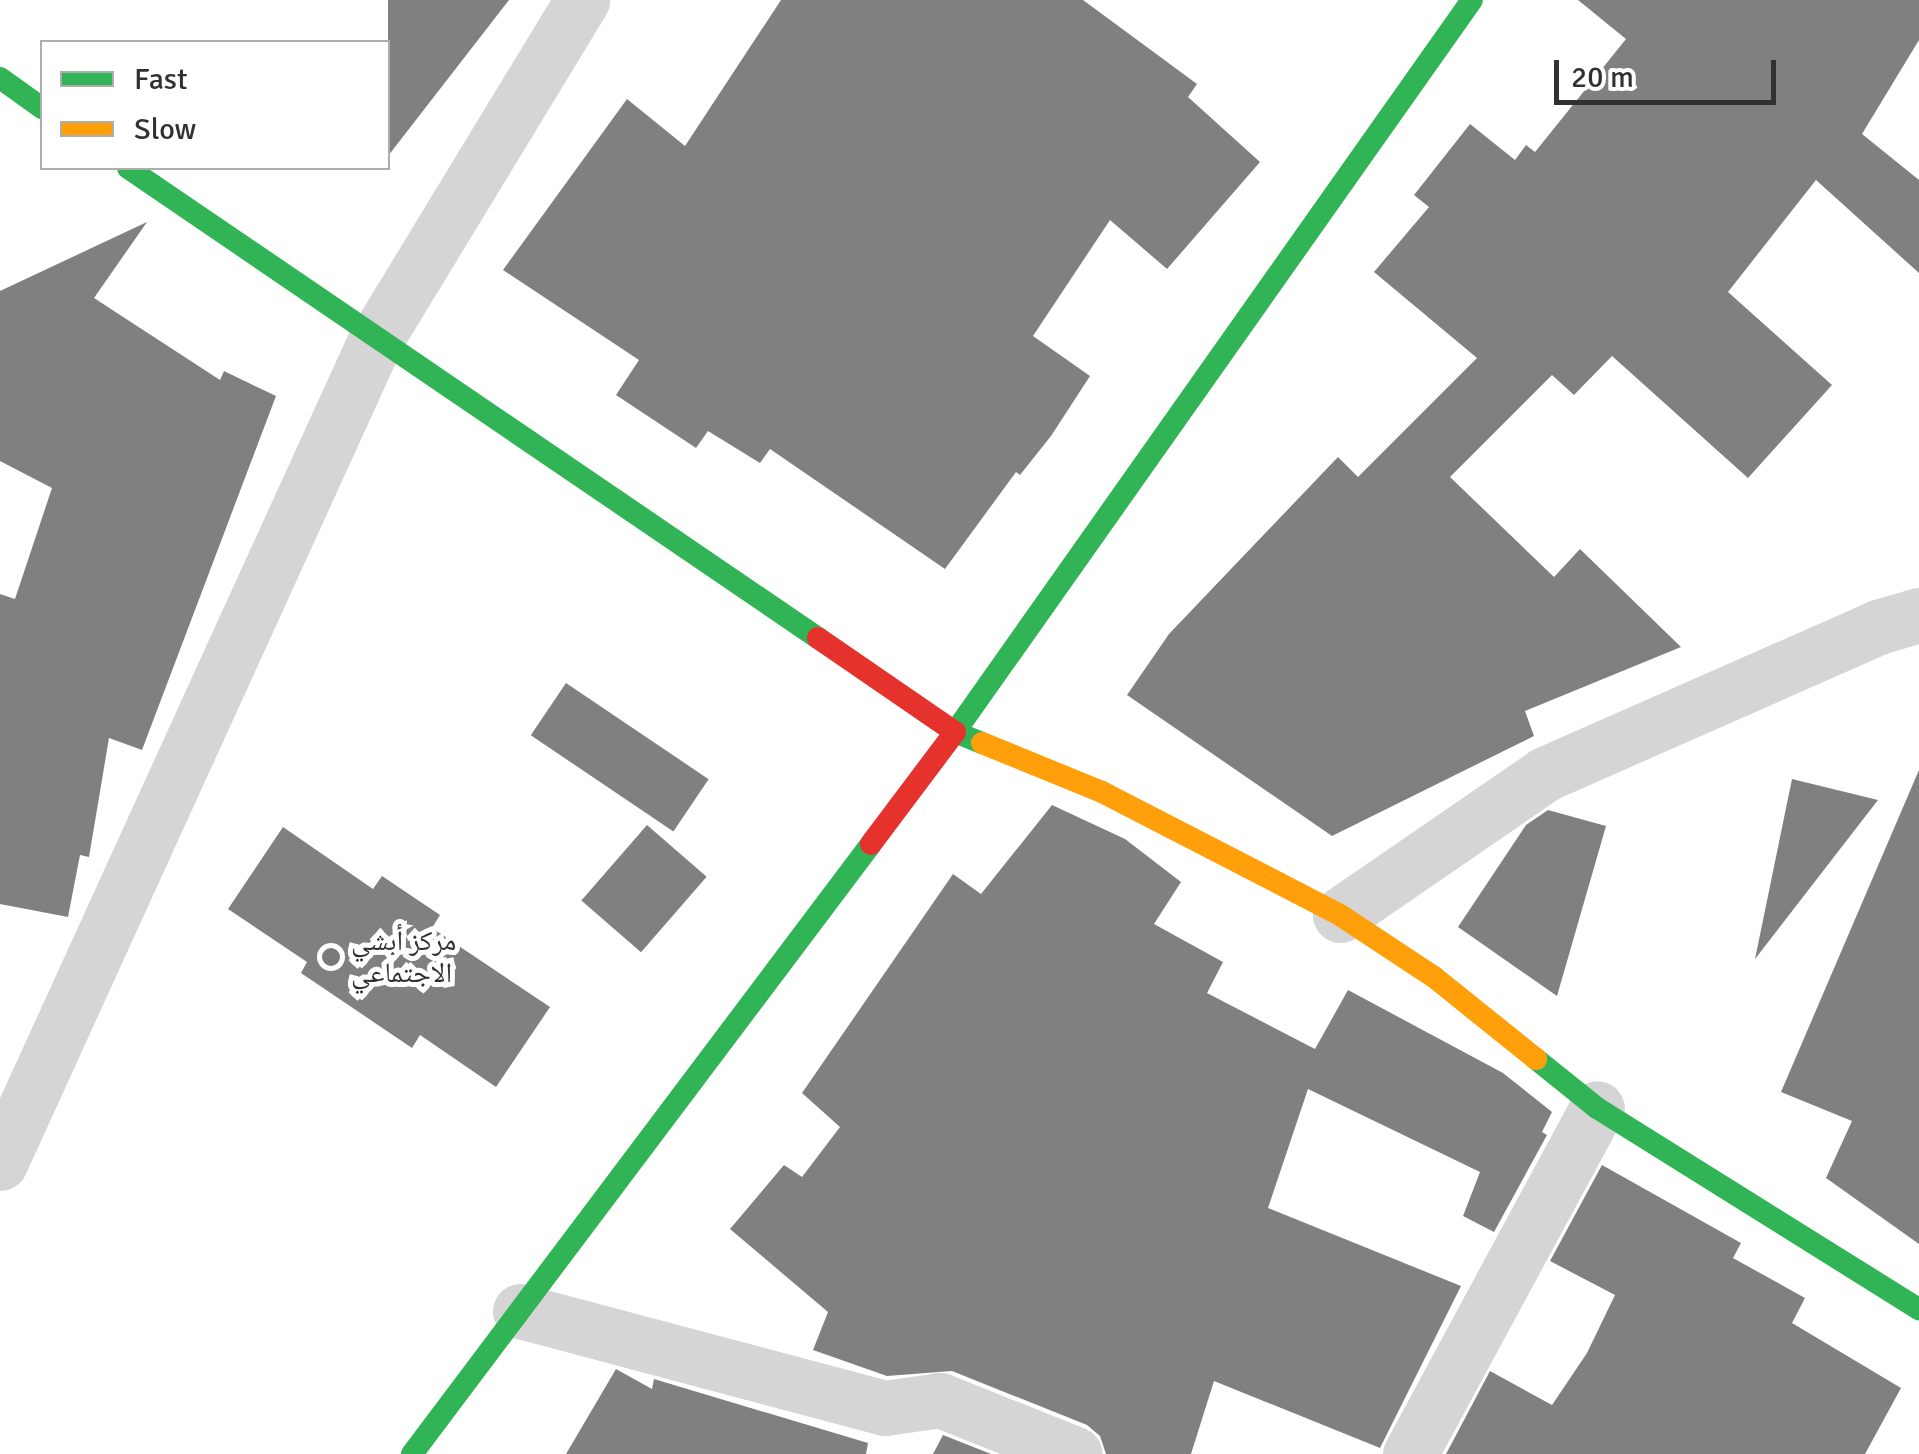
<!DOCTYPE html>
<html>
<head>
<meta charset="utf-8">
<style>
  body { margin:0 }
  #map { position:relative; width:1919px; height:1454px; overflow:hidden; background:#fff; font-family:Signika,"Noto Naskh Arabic",sans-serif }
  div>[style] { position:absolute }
  .building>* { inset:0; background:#808080; transform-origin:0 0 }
  .street>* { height:55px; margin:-27.5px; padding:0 27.5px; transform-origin:27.5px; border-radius:27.5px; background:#d5d5d5 }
  .fast>* { height:22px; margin:-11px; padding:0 11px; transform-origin:11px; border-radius:11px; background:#30b455 }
  .slow>* { height:22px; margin:-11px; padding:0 11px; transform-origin:11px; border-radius:11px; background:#ff9f0a }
  .jam>* { height:22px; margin:-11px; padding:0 11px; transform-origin:11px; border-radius:11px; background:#e5322d }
  .dots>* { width:28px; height:28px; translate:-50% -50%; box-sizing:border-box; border:5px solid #fff; border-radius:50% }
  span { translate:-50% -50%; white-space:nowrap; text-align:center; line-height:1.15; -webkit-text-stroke:10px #fff; paint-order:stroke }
  .poi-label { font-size:28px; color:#313131 }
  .left { translate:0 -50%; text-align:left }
  .legend { position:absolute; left:40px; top:40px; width:350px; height:130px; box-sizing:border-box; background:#fff; border:2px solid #adadad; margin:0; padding:12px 18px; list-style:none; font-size:30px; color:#313131 }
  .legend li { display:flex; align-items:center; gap:20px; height:50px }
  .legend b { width:50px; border:2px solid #adadad }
  .scale { position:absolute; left:1554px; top:60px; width:222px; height:45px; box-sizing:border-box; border:5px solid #313131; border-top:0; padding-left:12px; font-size:30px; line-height:35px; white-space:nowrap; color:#313131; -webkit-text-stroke:8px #fff; paint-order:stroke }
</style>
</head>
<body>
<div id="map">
  <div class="building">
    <i style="clip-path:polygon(388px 0,509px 0,388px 156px)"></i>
    <i style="clip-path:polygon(781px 0,1083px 0,1197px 84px,1188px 97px,1260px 162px,1167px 269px,1110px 220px,1033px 336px,1090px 376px,1051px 436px,1020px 475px,1016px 472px,945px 569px,770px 449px,760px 463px,708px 431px,696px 448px,616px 395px,639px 360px,503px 270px,627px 99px,685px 146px)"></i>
    <i style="clip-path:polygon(1578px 0,1919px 0,1919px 40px,1862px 134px,1919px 180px,1919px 273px,1816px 180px,1728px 292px,1832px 385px,1748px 478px,1612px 356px,1574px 395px,1552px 375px,1450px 477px,1554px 577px,1580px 549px,1681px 647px,1525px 711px,1534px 736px,1332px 836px,1127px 695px,1169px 634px,1338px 457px,1358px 477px,1477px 358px,1374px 272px,1429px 207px,1414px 195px,1470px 124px,1515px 160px,1526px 145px,1535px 152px,1626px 39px)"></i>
    <i style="clip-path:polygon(147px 222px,94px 298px,220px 380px,224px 371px,276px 396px,142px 750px,109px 738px,89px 857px,80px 855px,68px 917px,0 904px,0 594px,15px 599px,52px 488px,0 461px,0 291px)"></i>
    <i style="left:566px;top:683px;width:172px;height:63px;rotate:34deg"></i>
    <i style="clip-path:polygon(1919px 770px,1919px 1244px,1826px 1178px,1852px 1121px,1781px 1092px)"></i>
    <i style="clip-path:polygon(1792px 779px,1878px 800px,1755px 959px)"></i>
    <i style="clip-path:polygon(1052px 805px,1125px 839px,1181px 882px,1154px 924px,1223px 962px,1207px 993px,1315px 1049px,1348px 990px,1503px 1073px,1552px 1112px,1542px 1132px,1547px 1135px,1494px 1232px,1463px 1216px,1480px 1172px,1308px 1089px,1268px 1208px,1461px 1286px,1380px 1448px,1214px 1381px,1191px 1454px,1106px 1454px,1100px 1436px,1087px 1425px,952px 1371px,887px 1376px,813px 1350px,828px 1312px,730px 1229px,784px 1165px,802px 1177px,840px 1127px,802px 1093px,953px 874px,981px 894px)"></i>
    <i style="clip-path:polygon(1548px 810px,1606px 826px,1557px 996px,1458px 927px,1526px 825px)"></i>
    <i style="left:647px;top:825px;width:79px;height:100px;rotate:41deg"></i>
    <i style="clip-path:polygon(283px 827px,373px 889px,382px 876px,440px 915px,432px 928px,550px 1007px,496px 1087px,420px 1035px,412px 1048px,301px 973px,307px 962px,228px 909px)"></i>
    <i style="clip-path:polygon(1602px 1165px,1741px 1243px,1733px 1258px,1805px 1298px,1792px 1323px,1901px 1388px,1865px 1454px,1446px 1454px,1490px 1371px,1552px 1405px,1587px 1353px,1615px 1295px,1550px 1261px)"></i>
    <i style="clip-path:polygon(616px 1369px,652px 1389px,654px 1379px,868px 1443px,866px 1454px,566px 1454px)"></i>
    <i style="clip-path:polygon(943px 1435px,991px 1454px,933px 1454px)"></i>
  </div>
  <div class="street">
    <i style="left:1340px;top:915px;width:249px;rotate:-34.5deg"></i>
    <i style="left:1545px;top:774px;width:364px;rotate:-23.8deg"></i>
    <i style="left:1878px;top:627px;width:43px;rotate:-16.3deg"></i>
    <i style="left:0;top:1163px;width:903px;rotate:-65.48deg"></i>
    <i style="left:375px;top:341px;width:399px;rotate:-58.7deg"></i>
    <i style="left:520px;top:1311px;width:378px;rotate:14.9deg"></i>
    <i style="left:885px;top:1408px;width:56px;rotate:-8.3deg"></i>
    <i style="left:940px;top:1400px;width:145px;rotate:21.8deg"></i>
    <i style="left:1410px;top:1454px;width:393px;rotate:-61.6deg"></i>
  </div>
  <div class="fast">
    <i style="left:0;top:78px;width:52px;rotate:35.5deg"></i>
    <i style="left:128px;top:168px;width:835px;rotate:34.26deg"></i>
    <i style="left:982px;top:743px;width:29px;rotate:-158deg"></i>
    <i style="left:955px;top:732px;width:896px;rotate:-54.77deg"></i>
    <i style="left:1536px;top:1059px;width:78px;rotate:38.8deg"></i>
    <i style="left:1597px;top:1108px;width:380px;rotate:32deg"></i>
    <i style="left:412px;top:1454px;width:763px;rotate:-53.04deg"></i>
  </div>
  <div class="slow">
    <i style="left:982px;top:743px;width:130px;rotate:22.2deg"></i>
    <i style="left:1102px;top:792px;width:268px;rotate:27.3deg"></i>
    <i style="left:1340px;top:915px;width:113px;rotate:33.4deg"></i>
    <i style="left:1434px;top:977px;width:131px;rotate:38.8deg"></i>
  </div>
  <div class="jam">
    <i style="left:818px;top:638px;width:166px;rotate:34.5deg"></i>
    <i style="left:955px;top:732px;width:140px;rotate:126.9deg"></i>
  </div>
  <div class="dots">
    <i style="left:331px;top:957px;background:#797979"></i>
  </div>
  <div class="poi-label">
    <span class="left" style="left:351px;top:957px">مركز أبشي<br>الاجتماعي</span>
  </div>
  <ul class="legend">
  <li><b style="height:12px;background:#30b455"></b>Fast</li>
  <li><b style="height:12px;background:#ff9f0a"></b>Slow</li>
  </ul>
  <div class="scale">20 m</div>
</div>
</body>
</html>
